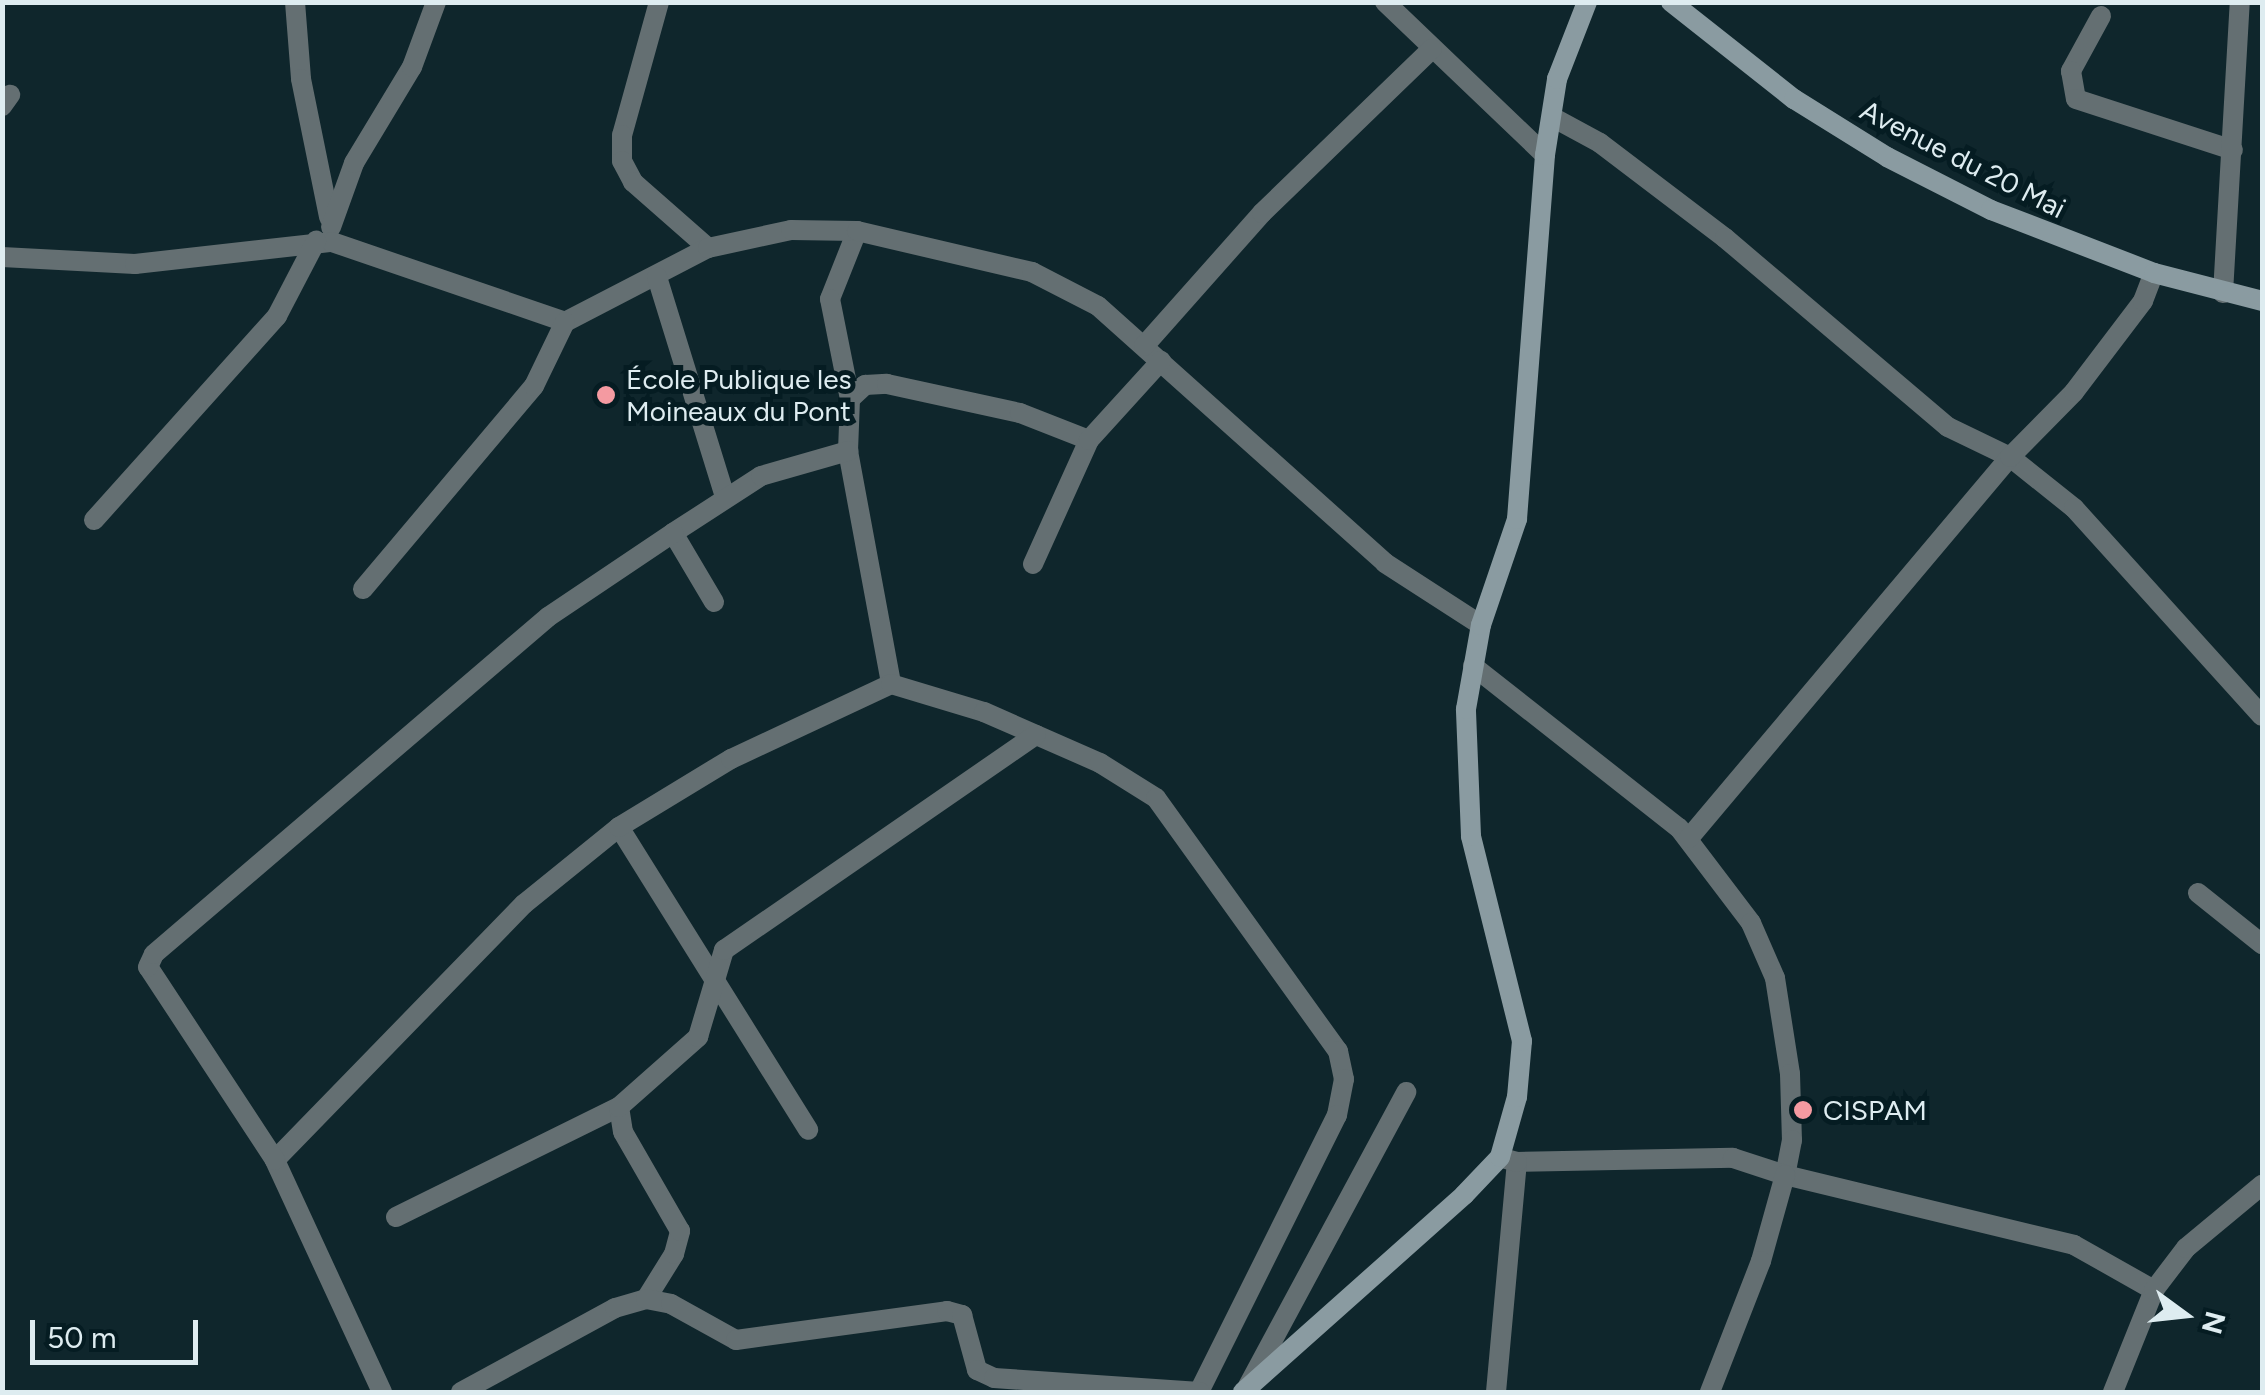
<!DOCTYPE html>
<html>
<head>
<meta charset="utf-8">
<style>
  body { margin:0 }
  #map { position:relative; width:2265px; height:1395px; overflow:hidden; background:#0f262c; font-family:Figtree,sans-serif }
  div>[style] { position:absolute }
  .street>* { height:20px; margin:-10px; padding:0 10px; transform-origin:10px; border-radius:10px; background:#646f72 }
  .secondary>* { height:20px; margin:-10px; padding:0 10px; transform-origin:10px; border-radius:10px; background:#8a9ba1 }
  .dots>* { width:28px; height:28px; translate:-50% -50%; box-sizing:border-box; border:5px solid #051c22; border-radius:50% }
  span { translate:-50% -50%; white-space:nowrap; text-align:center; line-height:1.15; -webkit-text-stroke:10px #051c22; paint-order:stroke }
  .street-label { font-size:28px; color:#deecf0 }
  .poi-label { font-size:28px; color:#deecf0 }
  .left { translate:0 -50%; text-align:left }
  .frame { position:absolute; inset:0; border:5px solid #deecf0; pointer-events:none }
  .north { position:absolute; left:2135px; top:1265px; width:100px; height:100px; -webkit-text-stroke:8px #051c22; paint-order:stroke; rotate:105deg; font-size:28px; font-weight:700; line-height:40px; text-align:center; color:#deecf0 }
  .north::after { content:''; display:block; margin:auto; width:35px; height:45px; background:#deecf0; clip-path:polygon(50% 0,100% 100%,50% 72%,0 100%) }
  .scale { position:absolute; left:30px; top:1320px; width:168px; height:45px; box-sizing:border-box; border:5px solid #deecf0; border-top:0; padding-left:12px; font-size:30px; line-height:35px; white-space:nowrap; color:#deecf0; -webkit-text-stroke:8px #051c22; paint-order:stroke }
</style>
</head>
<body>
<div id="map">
  <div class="street">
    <i style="left:295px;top:2px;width:77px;rotate:85.5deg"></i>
    <i style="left:301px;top:79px;width:141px;rotate:78.5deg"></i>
    <i style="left:659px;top:2px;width:138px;rotate:105.5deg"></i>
    <i style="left:622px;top:135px;width:26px;rotate:90deg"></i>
    <i style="left:622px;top:161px;width:24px;rotate:62deg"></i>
    <i style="left:633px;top:182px;width:100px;rotate:41.3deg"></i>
    <i style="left:1385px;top:2px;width:221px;rotate:43.7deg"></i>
    <i style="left:2101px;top:16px;width:63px;rotate:118.6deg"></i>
    <i style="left:2071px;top:71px;width:28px;rotate:80deg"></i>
    <i style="left:2076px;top:99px;width:165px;rotate:18deg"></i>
    <i style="left:2px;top:106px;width:14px;rotate:-54deg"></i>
    <i style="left:1554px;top:118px;width:52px;rotate:28.5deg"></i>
    <i style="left:1600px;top:143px;width:157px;rotate:37.2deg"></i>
    <i style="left:1725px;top:238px;width:292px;rotate:40.3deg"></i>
    <i style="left:1948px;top:427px;width:69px;rotate:25.8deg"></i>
    <i style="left:2010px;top:457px;width:82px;rotate:38.6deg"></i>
    <i style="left:2074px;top:508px;width:280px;rotate:47.9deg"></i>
    <i style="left:331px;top:227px;width:68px;rotate:-70.2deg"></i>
    <i style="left:354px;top:163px;width:112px;rotate:-58.9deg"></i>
    <i style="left:412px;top:67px;width:69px;rotate:-69.7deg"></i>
    <i style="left:857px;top:231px;width:73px;rotate:111.7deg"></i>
    <i style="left:830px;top:299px;width:102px;rotate:78.7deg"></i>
    <i style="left:850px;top:399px;width:52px;rotate:92.2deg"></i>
    <i style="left:848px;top:451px;width:237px;rotate:79.5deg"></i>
    <i style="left:2px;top:257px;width:133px;rotate:3deg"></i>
    <i style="left:135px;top:264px;width:198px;rotate:-6.4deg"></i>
    <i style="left:332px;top:242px;width:246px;rotate:18.9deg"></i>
    <i style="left:565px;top:322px;width:161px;rotate:-27.4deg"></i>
    <i style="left:708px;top:248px;width:85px;rotate:-12.2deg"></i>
    <i style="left:791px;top:230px;width:66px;rotate:0.9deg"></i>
    <i style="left:857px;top:231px;width:180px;rotate:13.2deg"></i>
    <i style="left:1032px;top:272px;width:74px;rotate:27.3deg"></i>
    <i style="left:1098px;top:306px;width:385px;rotate:41.8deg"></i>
    <i style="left:1385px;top:563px;width:114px;rotate:32.9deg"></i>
    <i style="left:657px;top:277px;width:230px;rotate:72.8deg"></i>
    <i style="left:2223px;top:293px;width:291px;rotate:-86.7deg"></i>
    <i style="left:1144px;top:346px;width:178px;rotate:-48.4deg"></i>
    <i style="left:1262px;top:213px;width:236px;rotate:-44deg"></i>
    <i style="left:850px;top:399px;width:21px;rotate:-43deg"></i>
    <i style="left:865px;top:385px;width:22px;rotate:-3deg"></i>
    <i style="left:887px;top:384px;width:136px;rotate:12.3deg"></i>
    <i style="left:1020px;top:413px;width:74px;rotate:21.4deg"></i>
    <i style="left:94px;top:520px;width:274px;rotate:-48.1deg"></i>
    <i style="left:277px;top:316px;width:85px;rotate:-62.5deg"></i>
    <i style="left:1033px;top:564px;width:136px;rotate:-65.7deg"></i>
    <i style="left:1089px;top:440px;width:107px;rotate:-47.7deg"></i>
    <i style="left:363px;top:589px;width:265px;rotate:-49.9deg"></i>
    <i style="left:534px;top:386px;width:71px;rotate:-64.2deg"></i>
    <i style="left:714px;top:602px;width:80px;rotate:-120.7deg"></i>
    <i style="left:673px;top:533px;width:105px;rotate:-32.9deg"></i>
    <i style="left:761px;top:476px;width:91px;rotate:-16deg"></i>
    <i style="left:1473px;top:666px;width:262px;rotate:38.2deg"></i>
    <i style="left:1679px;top:828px;width:119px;rotate:52.8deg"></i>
    <i style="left:1751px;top:923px;width:60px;rotate:66.4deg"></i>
    <i style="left:1775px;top:978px;width:97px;rotate:81.1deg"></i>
    <i style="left:1790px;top:1074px;width:66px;rotate:88.3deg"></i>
    <i style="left:1792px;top:1140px;width:36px;rotate:101deg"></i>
    <i style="left:1785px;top:1175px;width:297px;rotate:13.6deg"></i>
    <i style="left:2074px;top:1245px;width:92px;rotate:29.4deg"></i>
    <i style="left:619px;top:827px;width:357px;rotate:58deg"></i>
    <i style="left:1689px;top:838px;width:498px;rotate:-49.9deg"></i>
    <i style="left:2010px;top:457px;width:91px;rotate:-45.4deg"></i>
    <i style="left:2074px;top:392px;width:114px;rotate:-52.8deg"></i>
    <i style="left:2143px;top:301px;width:30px;rotate:-69deg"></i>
    <i style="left:2198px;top:893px;width:82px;rotate:38.6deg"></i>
    <i style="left:275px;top:1160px;width:357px;rotate:-45.8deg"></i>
    <i style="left:524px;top:904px;width:122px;rotate:-39deg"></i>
    <i style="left:619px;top:827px;width:131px;rotate:-31.3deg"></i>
    <i style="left:731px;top:759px;width:177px;rotate:-25.1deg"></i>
    <i style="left:891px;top:684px;width:97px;rotate:16.8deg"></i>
    <i style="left:984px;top:712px;width:127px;rotate:23.7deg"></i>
    <i style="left:1100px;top:763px;width:66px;rotate:32deg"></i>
    <i style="left:1156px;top:798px;width:312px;rotate:54.3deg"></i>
    <i style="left:1338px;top:1051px;width:29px;rotate:78deg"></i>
    <i style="left:1344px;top:1079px;width:37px;rotate:101deg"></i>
    <i style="left:1337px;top:1115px;width:305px;rotate:116.5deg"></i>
    <i style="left:1517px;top:1162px;width:216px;rotate:-1.1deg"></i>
    <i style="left:1733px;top:1158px;width:55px;rotate:18.1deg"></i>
    <i style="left:1785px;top:1175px;width:89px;rotate:105.6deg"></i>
    <i style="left:1761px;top:1261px;width:141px;rotate:111.3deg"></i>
    <i style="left:396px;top:1217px;width:249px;rotate:-26.3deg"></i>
    <i style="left:646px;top:1299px;width:53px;rotate:-58.1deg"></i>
    <i style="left:674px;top:1254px;width:24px;rotate:-75deg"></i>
    <i style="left:680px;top:1231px;width:114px;rotate:-119.9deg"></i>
    <i style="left:623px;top:1132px;width:25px;rotate:-99deg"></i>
    <i style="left:619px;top:1107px;width:106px;rotate:-41.5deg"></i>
    <i style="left:698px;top:1037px;width:91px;rotate:-73.4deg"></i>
    <i style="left:724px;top:950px;width:379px;rotate:-34.6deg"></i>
    <i style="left:1248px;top:1386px;width:334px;rotate:-61.7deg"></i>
    <i style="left:382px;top:1392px;width:255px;rotate:-114.8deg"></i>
    <i style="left:275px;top:1160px;width:231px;rotate:-123.3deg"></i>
    <i style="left:148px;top:967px;width:14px;rotate:-65deg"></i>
    <i style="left:154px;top:954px;width:518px;rotate:-40.54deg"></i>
    <i style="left:548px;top:617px;width:151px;rotate:-33.9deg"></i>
    <i style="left:461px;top:1392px;width:175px;rotate:-28.6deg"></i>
    <i style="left:615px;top:1308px;width:32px;rotate:-16deg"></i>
    <i style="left:646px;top:1299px;width:25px;rotate:11deg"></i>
    <i style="left:671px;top:1304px;width:74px;rotate:29deg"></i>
    <i style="left:736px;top:1340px;width:213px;rotate:-7.8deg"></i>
    <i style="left:947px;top:1311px;width:16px;rotate:15deg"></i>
    <i style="left:962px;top:1315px;width:57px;rotate:74.7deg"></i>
    <i style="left:977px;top:1370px;width:19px;rotate:25deg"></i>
    <i style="left:994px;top:1378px;width:206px;rotate:3.9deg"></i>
    <i style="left:1496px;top:1392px;width:231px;rotate:-84.8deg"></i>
    <i style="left:1517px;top:1162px;width:11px;rotate:-165deg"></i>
    <i style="left:2113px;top:1392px;width:110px;rotate:-68.1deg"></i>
    <i style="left:2154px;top:1290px;width:53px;rotate:-52.7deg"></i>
    <i style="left:2186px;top:1248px;width:99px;rotate:-39.7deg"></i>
  </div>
  <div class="secondary">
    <i style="left:1671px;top:2px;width:157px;rotate:38.3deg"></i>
    <i style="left:1794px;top:99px;width:110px;rotate:31.9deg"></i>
    <i style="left:1887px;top:157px;width:117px;rotate:27deg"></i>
    <i style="left:1991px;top:210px;width:175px;rotate:21.1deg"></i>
    <i style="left:2154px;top:273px;width:112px;rotate:14.5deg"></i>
    <i style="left:1243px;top:1392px;width:296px;rotate:-41.7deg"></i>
    <i style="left:1464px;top:1195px;width:52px;rotate:-46.5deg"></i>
    <i style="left:1500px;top:1157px;width:62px;rotate:-74.2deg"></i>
    <i style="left:1517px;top:1097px;width:56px;rotate:-84.9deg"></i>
    <i style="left:1522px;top:1041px;width:211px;rotate:-104deg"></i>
    <i style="left:1471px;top:836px;width:127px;rotate:-92.3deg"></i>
    <i style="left:1466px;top:709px;width:85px;rotate:-79.9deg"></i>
    <i style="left:1481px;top:625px;width:112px;rotate:-71.2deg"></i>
    <i style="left:1517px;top:519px;width:365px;rotate:-85.6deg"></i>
    <i style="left:1545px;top:155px;width:77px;rotate:-81deg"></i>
    <i style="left:1557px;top:79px;width:83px;rotate:-68.7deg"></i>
  </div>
  <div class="dots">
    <i style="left:606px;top:395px;background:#f49aa1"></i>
    <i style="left:1803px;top:1110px;background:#f49aa1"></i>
  </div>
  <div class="street-label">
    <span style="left:1963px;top:159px;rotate:27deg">Avenue du 20 Mai</span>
  </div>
  <div class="poi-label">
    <span class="left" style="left:626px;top:395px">École Publique les<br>Moineaux du Pont</span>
    <span class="left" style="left:1823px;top:1110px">CISPAM</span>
  </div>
  <div class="frame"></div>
  <div class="north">N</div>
  <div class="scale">50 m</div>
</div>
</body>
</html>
